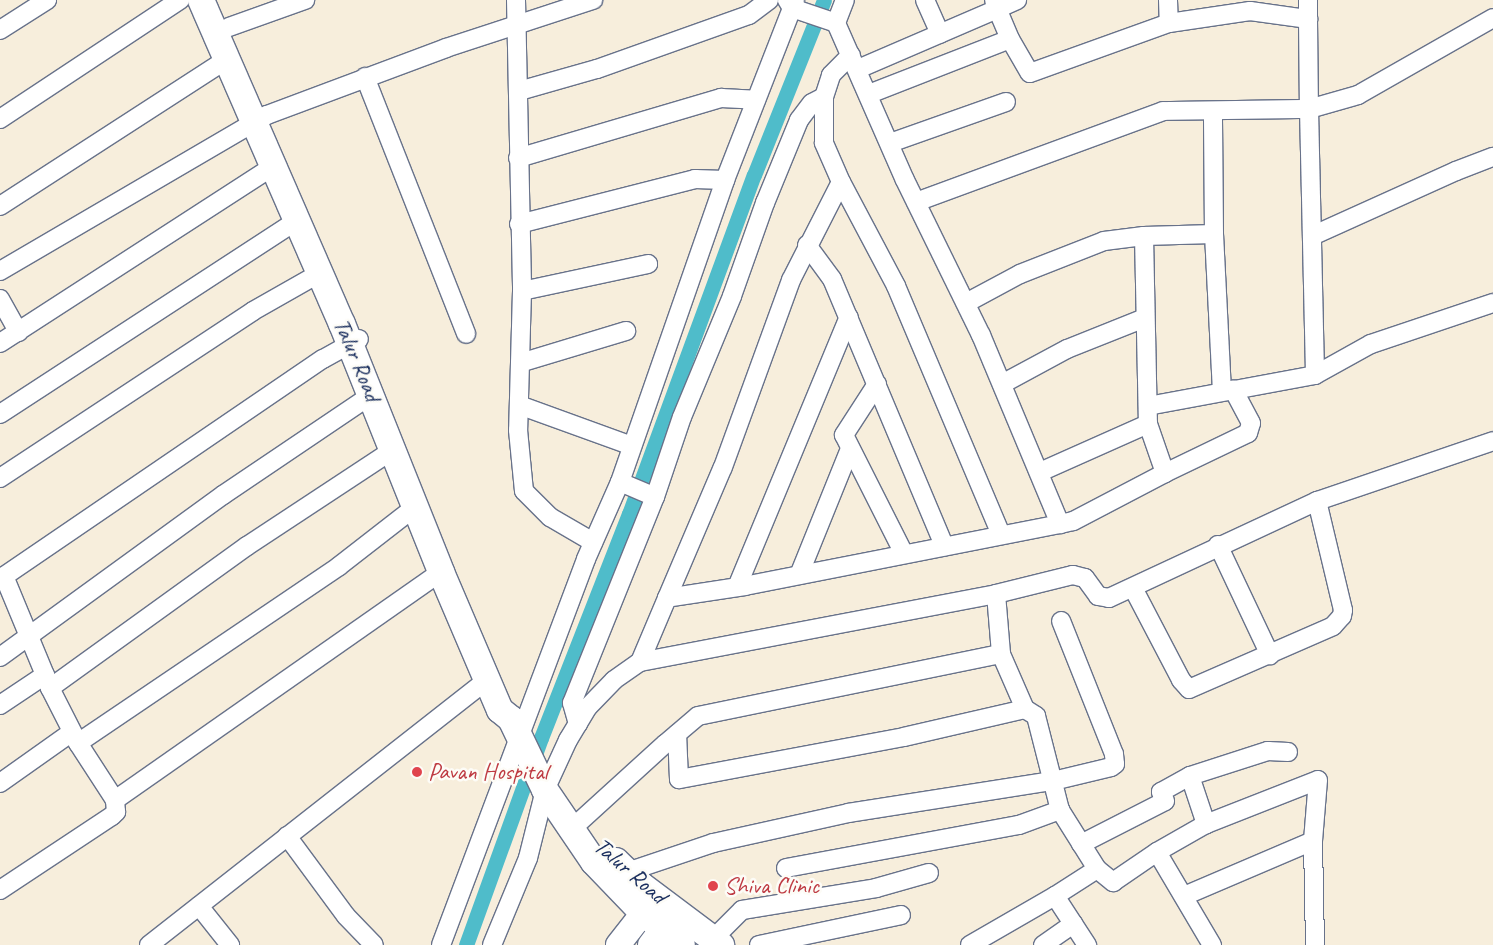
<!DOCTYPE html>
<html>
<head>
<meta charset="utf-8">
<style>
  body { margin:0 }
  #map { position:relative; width:1493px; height:945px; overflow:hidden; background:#f7eedc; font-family:Caveat,sans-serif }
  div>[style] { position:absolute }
  .canal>* { height:15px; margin:-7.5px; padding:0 7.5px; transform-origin:7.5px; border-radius:7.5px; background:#4fbcca }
  .roads { filter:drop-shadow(1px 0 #68728a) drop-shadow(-1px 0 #68728a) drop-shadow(0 1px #68728a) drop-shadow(0 -1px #68728a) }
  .street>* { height:18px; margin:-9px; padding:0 9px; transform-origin:9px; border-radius:9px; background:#fff }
  .secondary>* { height:24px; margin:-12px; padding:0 12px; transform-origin:12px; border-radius:12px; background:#fff }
  .primary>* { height:26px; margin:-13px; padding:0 13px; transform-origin:13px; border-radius:13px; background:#fff }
  .dots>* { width:14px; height:14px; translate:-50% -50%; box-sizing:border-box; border:2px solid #fdfcf7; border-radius:50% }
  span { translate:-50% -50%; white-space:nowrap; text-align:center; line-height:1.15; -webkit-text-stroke:5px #fdfcf7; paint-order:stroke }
  .street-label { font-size:24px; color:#1b2f5e }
  .health-label { font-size:24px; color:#be3a42 }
  .left { translate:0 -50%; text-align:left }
</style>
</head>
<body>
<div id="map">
  <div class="canal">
    <i style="left:466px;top:945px;width:220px;rotate:-70.1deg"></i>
    <i style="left:541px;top:738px;width:241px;rotate:-68.6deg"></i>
    <i style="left:629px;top:514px;width:361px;rotate:-69.8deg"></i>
    <i style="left:754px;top:175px;width:188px;rotate:-68.2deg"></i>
  </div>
  <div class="roads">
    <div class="street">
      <i style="left:516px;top:0;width:291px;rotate:88.8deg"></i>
      <i style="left:522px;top:291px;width:139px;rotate:91.6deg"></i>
      <i style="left:518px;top:430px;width:61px;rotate:84.4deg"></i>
      <i style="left:524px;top:491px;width:37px;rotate:45deg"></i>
      <i style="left:550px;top:517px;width:50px;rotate:30.2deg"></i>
      <i style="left:787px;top:0;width:9px;rotate:58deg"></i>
      <i style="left:792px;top:8px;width:46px;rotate:18.8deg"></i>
      <i style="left:836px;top:23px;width:171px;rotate:66.3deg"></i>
      <i style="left:905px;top:180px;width:173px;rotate:63.9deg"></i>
      <i style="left:981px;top:335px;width:205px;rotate:67.3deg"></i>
      <i style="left:1060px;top:524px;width:321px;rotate:168.9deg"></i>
      <i style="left:745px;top:586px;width:79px;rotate:171.3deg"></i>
      <i style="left:667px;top:598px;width:142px;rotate:-66.9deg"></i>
      <i style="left:723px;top:467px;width:199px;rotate:-70deg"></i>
      <i style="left:791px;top:280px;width:110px;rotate:-63deg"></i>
      <i style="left:841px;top:182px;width:118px;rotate:62.1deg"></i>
      <i style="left:896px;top:286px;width:270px;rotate:67.1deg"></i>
      <i style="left:925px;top:0;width:37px;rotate:66deg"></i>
      <i style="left:1168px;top:0;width:23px;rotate:88deg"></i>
      <i style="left:1308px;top:0;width:19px;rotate:90deg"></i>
      <i style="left:836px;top:23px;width:25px;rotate:-69deg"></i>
      <i style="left:229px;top:27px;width:81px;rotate:-19.6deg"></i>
      <i style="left:0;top:30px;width:56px;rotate:-32.6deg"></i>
      <i style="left:1010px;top:39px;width:33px;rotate:-113deg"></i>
      <i style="left:997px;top:9px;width:22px;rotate:-24deg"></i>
      <i style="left:858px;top:69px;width:151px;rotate:-23.3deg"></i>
      <i style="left:997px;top:9px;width:9px;rotate:-108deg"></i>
      <i style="left:365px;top:77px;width:276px;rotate:68.5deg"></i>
      <i style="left:519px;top:91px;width:81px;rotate:-15.8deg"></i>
      <i style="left:597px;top:69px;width:161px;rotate:-19.6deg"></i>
      <i style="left:749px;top:15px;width:25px;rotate:-37deg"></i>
      <i style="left:869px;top:94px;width:151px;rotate:-21.3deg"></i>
      <i style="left:1010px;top:39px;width:39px;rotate:60deg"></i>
      <i style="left:1030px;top:73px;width:148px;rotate:-19.8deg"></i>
      <i style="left:1169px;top:23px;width:82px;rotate:-8.4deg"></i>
      <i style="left:1250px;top:11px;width:59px;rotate:7.9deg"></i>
      <i style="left:1308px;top:19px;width:90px;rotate:89.4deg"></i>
      <i style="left:1309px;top:109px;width:51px;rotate:-15.9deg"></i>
      <i style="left:1358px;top:95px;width:155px;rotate:-29.7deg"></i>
      <i style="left:0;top:119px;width:216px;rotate:-33.5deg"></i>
      <i style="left:890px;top:143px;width:123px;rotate:-19.5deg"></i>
      <i style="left:518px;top:158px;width:212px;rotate:-16.5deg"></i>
      <i style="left:721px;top:98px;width:35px;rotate:3deg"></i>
      <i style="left:841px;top:182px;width:43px;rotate:-113.6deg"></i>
      <i style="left:824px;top:143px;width:46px;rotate:-90deg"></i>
      <i style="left:824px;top:97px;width:23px;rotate:-72deg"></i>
      <i style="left:831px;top:75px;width:28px;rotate:-45deg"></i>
      <i style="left:916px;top:202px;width:263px;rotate:-20.2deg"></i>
      <i style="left:1163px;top:111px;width:146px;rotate:-0.8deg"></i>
      <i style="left:1309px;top:109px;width:266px;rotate:88.7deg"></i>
      <i style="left:1315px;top:375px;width:170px;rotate:169.5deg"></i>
      <i style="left:0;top:206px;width:270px;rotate:-32.9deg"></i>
      <i style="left:519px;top:224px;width:182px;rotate:-14.3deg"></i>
      <i style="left:695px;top:179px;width:30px;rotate:2deg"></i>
      <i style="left:1214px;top:234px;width:157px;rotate:87.1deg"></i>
      <i style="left:1144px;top:236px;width:70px;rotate:-1.6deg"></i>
      <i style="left:1214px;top:234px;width:122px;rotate:-90.5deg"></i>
      <i style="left:1312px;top:236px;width:158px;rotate:-24.3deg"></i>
      <i style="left:1456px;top:171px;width:40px;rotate:-21deg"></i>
      <i style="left:807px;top:245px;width:42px;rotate:53.7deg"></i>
      <i style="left:832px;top:279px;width:290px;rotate:67.2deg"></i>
      <i style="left:0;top:271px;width:309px;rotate:-30.3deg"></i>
      <i style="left:267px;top:115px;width:191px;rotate:-20.5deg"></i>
      <i style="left:446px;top:48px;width:155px;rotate:-18.1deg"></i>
      <i style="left:522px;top:291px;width:129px;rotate:-12.1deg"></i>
      <i style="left:0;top:299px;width:38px;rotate:61deg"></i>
      <i style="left:966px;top:303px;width:61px;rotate:-28.2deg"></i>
      <i style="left:1020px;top:274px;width:90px;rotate:-21.4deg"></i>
      <i style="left:1104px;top:241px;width:40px;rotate:-7.1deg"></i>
      <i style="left:1144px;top:236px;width:188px;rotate:88.8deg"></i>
      <i style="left:0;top:343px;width:324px;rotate:-32.9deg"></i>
      <i style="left:520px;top:363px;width:111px;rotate:-16.8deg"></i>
      <i style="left:1315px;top:375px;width:64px;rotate:-29deg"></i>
      <i style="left:1371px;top:344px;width:129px;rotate:-18.6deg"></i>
      <i style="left:877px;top:384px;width:61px;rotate:122.9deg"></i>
      <i style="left:844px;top:435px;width:133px;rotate:63.2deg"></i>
      <i style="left:1002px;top:384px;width:74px;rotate:-28.3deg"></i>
      <i style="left:1067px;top:349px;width:84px;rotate:-21.7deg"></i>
      <i style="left:519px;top:405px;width:120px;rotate:19.9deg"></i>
      <i style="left:0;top:414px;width:353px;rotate:-33.1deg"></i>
      <i style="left:1040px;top:472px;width:118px;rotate:-24deg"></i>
      <i style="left:1148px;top:424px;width:52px;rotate:70.9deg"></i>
      <i style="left:1165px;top:473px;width:104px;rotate:152.4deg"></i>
      <i style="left:1073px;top:521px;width:13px;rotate:167deg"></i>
      <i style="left:1165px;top:473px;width:92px;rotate:-25.7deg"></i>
      <i style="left:1248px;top:433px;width:10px;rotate:-73deg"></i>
      <i style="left:1251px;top:423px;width:38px;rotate:-118deg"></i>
      <i style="left:0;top:478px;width:303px;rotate:-33.4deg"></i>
      <i style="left:253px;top:311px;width:77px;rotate:-29.6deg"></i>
      <i style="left:620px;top:482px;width:38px;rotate:23deg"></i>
      <i style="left:1218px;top:545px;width:122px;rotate:64.7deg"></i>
      <i style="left:799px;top:575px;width:136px;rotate:-68deg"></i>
      <i style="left:4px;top:576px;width:107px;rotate:67.5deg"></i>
      <i style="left:0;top:579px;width:391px;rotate:-34.3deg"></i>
      <i style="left:323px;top:359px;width:41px;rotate:-29.1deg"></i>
      <i style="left:737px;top:587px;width:292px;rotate:-67.5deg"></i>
      <i style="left:1133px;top:588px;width:104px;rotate:62.4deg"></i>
      <i style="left:1181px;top:680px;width:12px;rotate:48deg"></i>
      <i style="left:1189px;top:689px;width:157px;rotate:-23.6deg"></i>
      <i style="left:1333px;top:626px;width:13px;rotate:-48deg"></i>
      <i style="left:1342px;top:616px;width:6px;rotate:-81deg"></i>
      <i style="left:1343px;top:610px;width:112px;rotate:-103.4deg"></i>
      <i style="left:996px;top:594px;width:60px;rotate:85.2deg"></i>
      <i style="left:0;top:657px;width:276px;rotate:-36deg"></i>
      <i style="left:223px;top:495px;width:179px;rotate:-34deg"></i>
      <i style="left:640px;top:662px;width:69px;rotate:-67.1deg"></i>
      <i style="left:50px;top:688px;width:62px;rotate:63deg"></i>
      <i style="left:78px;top:743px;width:68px;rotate:57deg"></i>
      <i style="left:115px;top:800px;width:398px;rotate:-35deg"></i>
      <i style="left:0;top:705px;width:54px;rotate:-33.7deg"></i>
      <i style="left:45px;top:675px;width:14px;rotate:69deg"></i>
      <i style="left:50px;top:688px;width:243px;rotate:-35.8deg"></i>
      <i style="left:247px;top:546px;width:176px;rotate:-33.4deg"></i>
      <i style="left:1025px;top:709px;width:13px;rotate:32deg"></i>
      <i style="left:1036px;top:716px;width:97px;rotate:75.7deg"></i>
      <i style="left:1060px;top:810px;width:70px;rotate:57.9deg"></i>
      <i style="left:578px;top:724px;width:22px;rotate:-106deg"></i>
      <i style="left:572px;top:703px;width:222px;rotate:-68.1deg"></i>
      <i style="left:655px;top:497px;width:84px;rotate:-71.4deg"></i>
      <i style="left:682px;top:417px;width:131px;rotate:-67.5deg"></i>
      <i style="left:732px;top:296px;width:99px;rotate:-70.5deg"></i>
      <i style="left:765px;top:203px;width:90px;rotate:-67.7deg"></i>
      <i style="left:799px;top:120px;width:21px;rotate:-53deg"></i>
      <i style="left:812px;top:103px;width:13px;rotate:-27deg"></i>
      <i style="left:78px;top:743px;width:315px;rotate:-34.1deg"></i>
      <i style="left:339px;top:566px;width:96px;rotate:-37.8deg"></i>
      <i style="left:1190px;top:776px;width:82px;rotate:-17.8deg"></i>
      <i style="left:1268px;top:751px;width:20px;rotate:3deg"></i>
      <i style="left:0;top:783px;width:88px;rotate:-35.3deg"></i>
      <i style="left:577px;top:824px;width:119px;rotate:-42.3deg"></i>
      <i style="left:665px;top:744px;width:43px;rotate:-40.3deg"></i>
      <i style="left:698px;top:716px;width:309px;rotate:-11.6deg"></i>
      <i style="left:1001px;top:654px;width:60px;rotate:66.4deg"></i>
      <i style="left:1025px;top:709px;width:124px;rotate:167deg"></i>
      <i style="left:904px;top:737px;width:229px;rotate:169.4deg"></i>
      <i style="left:679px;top:779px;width:45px;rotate:-92.5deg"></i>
      <i style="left:1206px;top:824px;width:120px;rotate:-21.4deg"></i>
      <i style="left:1318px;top:780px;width:61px;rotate:94.7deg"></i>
      <i style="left:1313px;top:841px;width:104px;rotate:88.9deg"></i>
      <i style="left:287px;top:836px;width:99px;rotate:53.6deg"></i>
      <i style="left:346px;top:916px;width:40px;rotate:46deg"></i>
      <i style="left:1081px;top:844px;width:94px;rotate:-27.1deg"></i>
      <i style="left:1165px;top:801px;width:10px;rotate:-114deg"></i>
      <i style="left:1161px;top:792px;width:33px;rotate:-29deg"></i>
      <i style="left:1190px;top:776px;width:51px;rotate:71.6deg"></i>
      <i style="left:1206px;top:824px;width:56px;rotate:150.3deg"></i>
      <i style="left:786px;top:868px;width:237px;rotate:-10.5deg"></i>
      <i style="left:1019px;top:825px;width:44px;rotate:-20.1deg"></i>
      <i style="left:627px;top:872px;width:91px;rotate:-18.6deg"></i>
      <i style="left:713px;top:843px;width:138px;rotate:-12.5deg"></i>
      <i style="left:848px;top:813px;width:207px;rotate:-8.9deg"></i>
      <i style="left:1053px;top:781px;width:60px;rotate:-13.6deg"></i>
      <i style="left:1111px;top:767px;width:5px;rotate:-37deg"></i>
      <i style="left:1115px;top:764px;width:10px;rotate:-96deg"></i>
      <i style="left:1114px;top:754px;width:143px;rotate:-111.7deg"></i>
      <i style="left:0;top:890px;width:134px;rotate:-33.5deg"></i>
      <i style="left:112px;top:816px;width:6px;rotate:-45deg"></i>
      <i style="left:116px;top:812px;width:12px;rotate:-95deg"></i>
      <i style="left:1055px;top:896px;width:50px;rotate:-32.7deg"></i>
      <i style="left:1097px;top:869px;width:21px;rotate:39deg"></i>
      <i style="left:1113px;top:882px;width:53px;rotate:-34.3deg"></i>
      <i style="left:1157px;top:852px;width:108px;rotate:59.4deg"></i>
      <i style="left:1184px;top:896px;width:140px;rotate:-23.1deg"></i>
      <i style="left:199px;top:906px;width:50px;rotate:51.5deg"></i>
      <i style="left:713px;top:939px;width:41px;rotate:-45deg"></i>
      <i style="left:742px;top:910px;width:136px;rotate:-9.3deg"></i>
      <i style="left:876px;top:888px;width:55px;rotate:-15.8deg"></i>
      <i style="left:149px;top:945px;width:428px;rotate:-38.1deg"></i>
      <i style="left:441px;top:945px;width:412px;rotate:-69.4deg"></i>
      <i style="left:586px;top:559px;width:84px;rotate:-66.2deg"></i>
      <i style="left:620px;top:482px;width:320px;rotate:-70.8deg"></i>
      <i style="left:725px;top:180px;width:193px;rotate:-68.7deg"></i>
      <i style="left:492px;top:945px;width:94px;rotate:-67.5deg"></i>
      <i style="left:528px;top:858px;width:70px;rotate:-76deg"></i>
      <i style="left:545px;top:790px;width:55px;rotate:-65.3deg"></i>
      <i style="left:568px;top:740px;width:39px;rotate:-59deg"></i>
      <i style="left:588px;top:707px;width:37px;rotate:-46deg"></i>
      <i style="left:614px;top:680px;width:32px;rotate:-35deg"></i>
      <i style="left:640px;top:662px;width:362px;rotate:-10.8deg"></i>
      <i style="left:996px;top:594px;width:79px;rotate:-13.9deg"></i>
      <i style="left:1073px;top:575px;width:12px;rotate:14deg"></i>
      <i style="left:1085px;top:578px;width:22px;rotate:54deg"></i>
      <i style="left:1098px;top:596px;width:11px;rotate:10deg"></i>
      <i style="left:1109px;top:598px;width:230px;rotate:-25deg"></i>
      <i style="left:1317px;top:501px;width:186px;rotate:-18.8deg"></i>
      <i style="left:759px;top:945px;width:145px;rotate:-11.9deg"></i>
      <i style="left:970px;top:945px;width:98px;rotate:-30deg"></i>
      <i style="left:1055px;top:896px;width:59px;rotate:56.9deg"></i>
      <i style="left:1043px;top:945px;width:37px;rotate:-35deg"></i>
    </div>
    <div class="secondary">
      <i style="left:618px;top:945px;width:58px;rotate:-52deg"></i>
      <i style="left:650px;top:945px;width:40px;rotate:-53deg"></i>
    </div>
    <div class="primary">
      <i style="left:201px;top:0;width:353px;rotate:66.5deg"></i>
      <i style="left:342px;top:324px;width:267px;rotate:68.2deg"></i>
      <i style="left:441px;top:572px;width:150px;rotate:66.9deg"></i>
      <i style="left:500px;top:710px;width:14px;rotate:39deg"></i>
      <i style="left:511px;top:719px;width:79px;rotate:64.4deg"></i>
      <i style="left:545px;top:790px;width:87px;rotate:55.8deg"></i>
      <i style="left:594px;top:862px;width:68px;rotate:46.2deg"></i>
      <i style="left:641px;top:911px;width:53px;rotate:39.7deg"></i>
      <i style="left:616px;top:861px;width:36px;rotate:44deg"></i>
      <i style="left:642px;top:886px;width:99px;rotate:36.8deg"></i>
    </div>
  </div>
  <div class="dots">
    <i style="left:417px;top:772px;background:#e0444e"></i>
    <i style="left:713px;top:886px;background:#e0444e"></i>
  </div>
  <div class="street-label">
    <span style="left:357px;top:360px;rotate:67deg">Talur Road</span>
    <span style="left:630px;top:871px;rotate:41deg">Talur Road</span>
  </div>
  <div class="health-label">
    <span class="left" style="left:428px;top:772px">Pavan Hospital</span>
    <span class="left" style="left:724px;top:886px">Shiva Clinic</span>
  </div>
</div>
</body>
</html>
